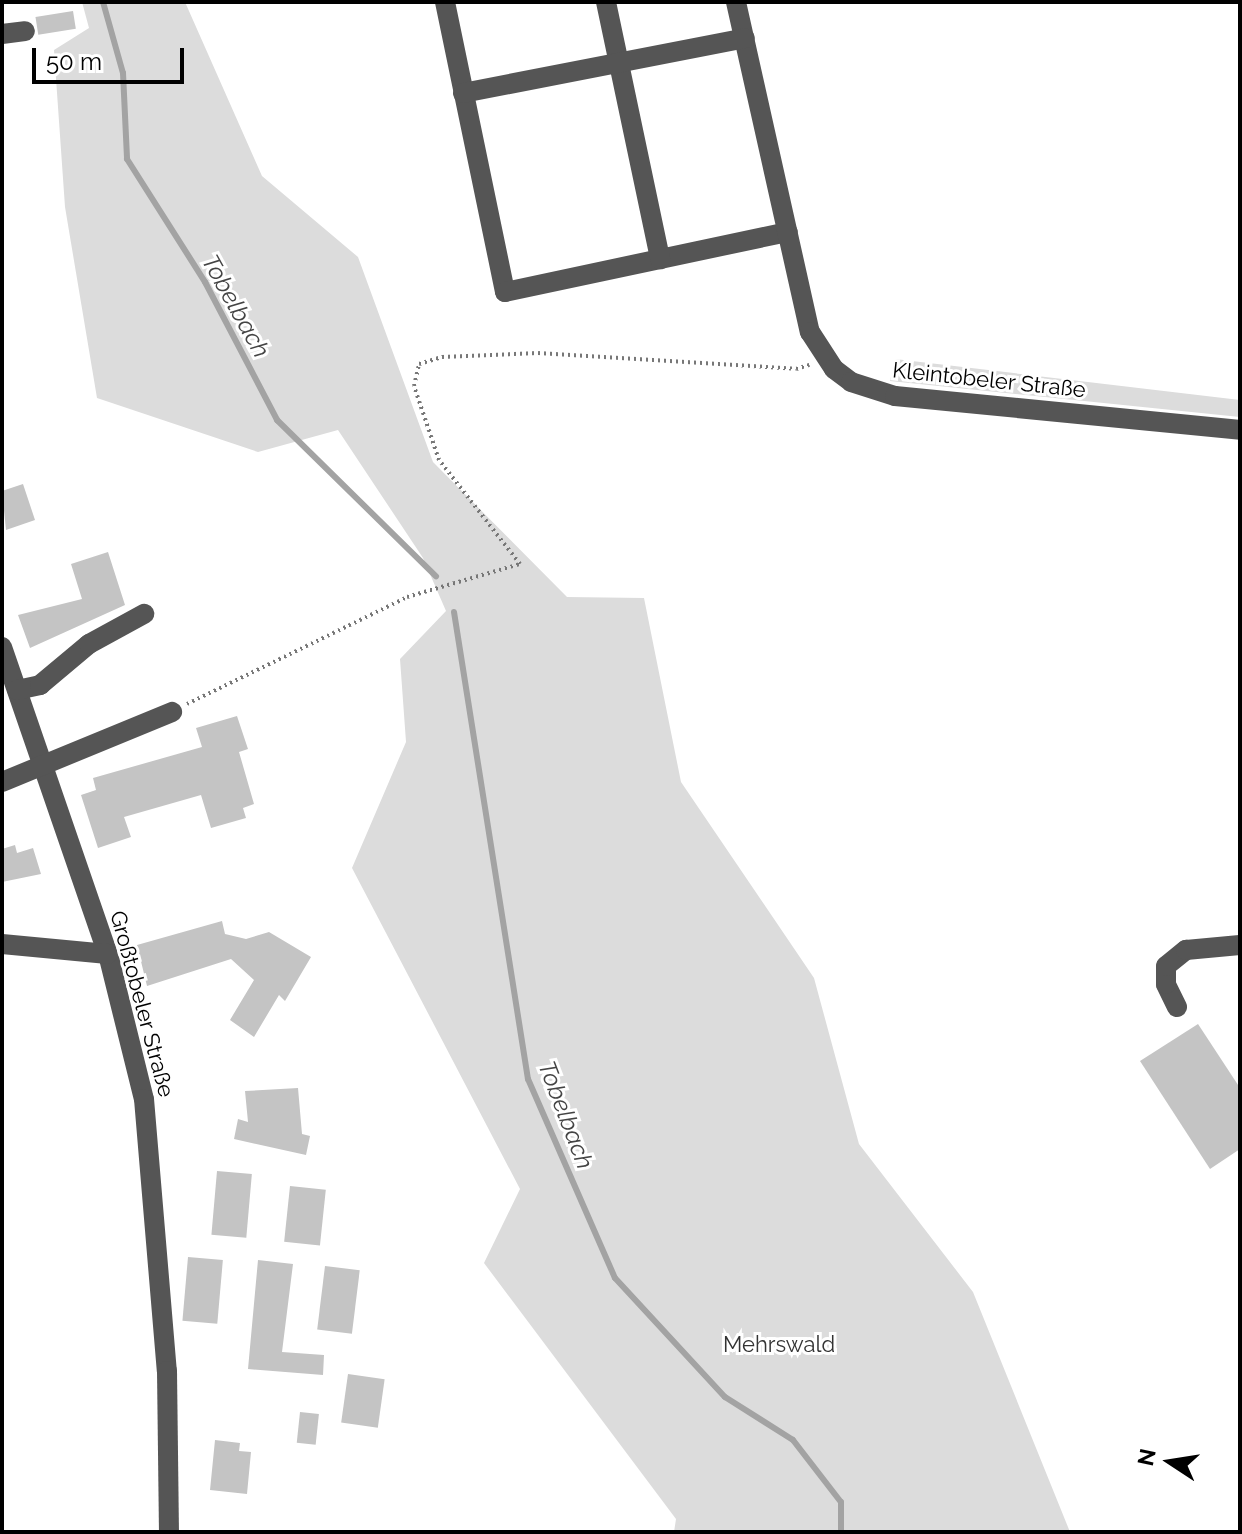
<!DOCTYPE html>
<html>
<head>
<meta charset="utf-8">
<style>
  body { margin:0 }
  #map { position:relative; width:1242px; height:1534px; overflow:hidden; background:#fff; font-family:Raleway,sans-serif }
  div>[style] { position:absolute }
  .green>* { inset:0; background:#dcdcdc }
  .stream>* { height:6px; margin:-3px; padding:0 3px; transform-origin:3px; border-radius:3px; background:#a3a3a3 }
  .building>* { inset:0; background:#c4c4c4; transform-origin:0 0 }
  .path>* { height:4px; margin-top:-2px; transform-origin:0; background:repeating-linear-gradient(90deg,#777 0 2px,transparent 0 6px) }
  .minor>* { height:20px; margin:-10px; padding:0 10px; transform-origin:10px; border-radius:10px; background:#555 }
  span { translate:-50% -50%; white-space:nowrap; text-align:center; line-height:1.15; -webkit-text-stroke:6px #fff; paint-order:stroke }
  .street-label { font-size:22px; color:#000 }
  .park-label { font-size:22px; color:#333 }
  .water-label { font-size:24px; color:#444; font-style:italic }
  .frame { position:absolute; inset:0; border:4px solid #000; pointer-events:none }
  .north { position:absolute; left:1130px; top:1422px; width:80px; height:80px; -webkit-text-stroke:6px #fff; paint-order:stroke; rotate:282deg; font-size:22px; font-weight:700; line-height:32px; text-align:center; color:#000 }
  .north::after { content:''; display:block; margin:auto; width:28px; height:36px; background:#000; clip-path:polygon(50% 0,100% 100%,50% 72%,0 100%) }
  .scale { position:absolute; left:32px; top:48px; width:152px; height:36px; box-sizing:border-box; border:4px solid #000; border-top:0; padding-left:10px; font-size:24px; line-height:28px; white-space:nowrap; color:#000; -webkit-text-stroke:6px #fff; paint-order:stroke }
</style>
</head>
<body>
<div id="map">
  <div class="green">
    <i style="clip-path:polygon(82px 2px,185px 2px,262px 176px,358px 257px,433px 462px,567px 597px,644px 598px,681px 782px,814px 978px,859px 1144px,973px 1292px,1070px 1532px,674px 1532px,676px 1519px,484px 1263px,520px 1189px,352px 868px,406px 742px,400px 659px,446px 611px,423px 558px,338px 430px,258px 452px,97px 398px,65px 207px,54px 50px,89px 28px)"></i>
    <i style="clip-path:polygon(895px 359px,1240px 400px,1240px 417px,890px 381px)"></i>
  </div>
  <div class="stream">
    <i style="left:103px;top:2px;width:74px;rotate:74.3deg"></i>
    <i style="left:123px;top:73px;width:86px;rotate:87.3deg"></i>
    <i style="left:127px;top:159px;width:146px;rotate:57.6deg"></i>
    <i style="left:205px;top:282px;width:156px;rotate:62.4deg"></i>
    <i style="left:277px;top:420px;width:223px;rotate:44.5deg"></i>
    <i style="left:454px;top:612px;width:473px;rotate:81deg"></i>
    <i style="left:528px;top:1079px;width:217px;rotate:66.4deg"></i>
    <i style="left:615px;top:1278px;width:162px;rotate:47.3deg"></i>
    <i style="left:725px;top:1397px;width:80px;rotate:32.3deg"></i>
    <i style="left:793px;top:1440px;width:78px;rotate:52.3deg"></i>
    <i style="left:841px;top:1502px;width:30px;rotate:90deg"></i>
  </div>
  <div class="building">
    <i style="left:73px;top:11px;width:18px;height:38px;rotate:81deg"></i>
    <i style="clip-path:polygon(23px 484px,35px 520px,6px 530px,2px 491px)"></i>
    <i style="clip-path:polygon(108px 552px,125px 605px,30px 648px,18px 615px,82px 599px,71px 564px)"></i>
    <i style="clip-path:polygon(237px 716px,248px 749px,239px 752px,254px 804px,243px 808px,246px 818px,211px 828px,201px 795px,124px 817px,131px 837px,98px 848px,81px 795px,96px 790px,93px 778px,202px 747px,196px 728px)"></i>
    <i style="clip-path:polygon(15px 845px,17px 853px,33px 848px,41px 874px,2px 882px,2px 849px)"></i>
    <i style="clip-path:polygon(222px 921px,225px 934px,246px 939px,269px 932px,311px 957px,285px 1001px,279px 995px,254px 1037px,230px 1020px,254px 980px,231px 959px,147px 986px,137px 945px)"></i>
    <i style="clip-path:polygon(1198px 1024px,1240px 1088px,1240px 1149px,1210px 1169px,1140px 1061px)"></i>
    <i style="clip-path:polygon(298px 1088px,302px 1134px,310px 1136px,306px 1155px,234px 1139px,238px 1119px,248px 1122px,245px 1091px)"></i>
    <i style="left:217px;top:1171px;width:35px;height:64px;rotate:5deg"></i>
    <i style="left:290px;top:1186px;width:36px;height:56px;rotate:6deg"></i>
    <i style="left:188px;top:1257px;width:35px;height:64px;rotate:5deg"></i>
    <i style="clip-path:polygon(258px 1260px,293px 1264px,282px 1352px,324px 1355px,323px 1375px,248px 1369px)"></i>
    <i style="left:325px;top:1266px;width:35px;height:64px;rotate:7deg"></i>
    <i style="left:348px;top:1374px;width:37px;height:49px;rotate:8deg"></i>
    <i style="left:300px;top:1412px;width:19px;height:31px;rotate:6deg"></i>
    <i style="clip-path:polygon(215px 1440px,240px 1443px,239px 1451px,251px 1452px,247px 1494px,210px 1490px)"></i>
  </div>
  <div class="path">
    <i style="left:187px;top:704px;width:245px;rotate:-25.9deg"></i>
    <i style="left:407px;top:597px;width:118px;rotate:-16.3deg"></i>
    <i style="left:520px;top:564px;width:132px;rotate:-127.9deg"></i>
    <i style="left:439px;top:460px;width:78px;rotate:-108.7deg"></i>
    <i style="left:414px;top:386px;width:23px;rotate:-77deg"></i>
    <i style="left:419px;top:364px;width:24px;rotate:-17deg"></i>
    <i style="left:442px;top:357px;width:96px;rotate:-2.4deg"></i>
    <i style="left:538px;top:353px;width:258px;rotate:3.5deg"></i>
    <i style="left:796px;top:369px;width:14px;rotate:-17deg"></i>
  </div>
  <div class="minor">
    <i style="left:445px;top:2px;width:296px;rotate:78.3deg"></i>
    <i style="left:505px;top:292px;width:289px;rotate:-12deg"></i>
    <i style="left:606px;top:2px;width:263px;rotate:78.1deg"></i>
    <i style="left:736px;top:2px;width:338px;rotate:77.4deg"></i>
    <i style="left:810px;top:332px;width:44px;rotate:57deg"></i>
    <i style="left:834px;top:369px;width:21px;rotate:37deg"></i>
    <i style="left:851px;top:382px;width:46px;rotate:17.7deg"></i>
    <i style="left:895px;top:396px;width:347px;rotate:5.6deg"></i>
    <i style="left:2px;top:34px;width:23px;rotate:-7deg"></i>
    <i style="left:463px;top:93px;width:287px;rotate:-11deg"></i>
    <i style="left:2px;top:647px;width:325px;rotate:71deg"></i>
    <i style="left:108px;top:954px;width:149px;rotate:76.1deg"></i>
    <i style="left:144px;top:1099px;width:273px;rotate:85.2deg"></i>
    <i style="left:167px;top:1371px;width:161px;rotate:89.3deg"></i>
    <i style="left:17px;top:690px;width:24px;rotate:-12deg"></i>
    <i style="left:40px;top:685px;width:64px;rotate:-39.9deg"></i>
    <i style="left:89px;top:644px;width:63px;rotate:-28.6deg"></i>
    <i style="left:2px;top:782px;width:184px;rotate:-22.4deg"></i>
    <i style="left:2px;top:944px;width:106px;rotate:5.4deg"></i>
    <i style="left:1177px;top:1007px;width:25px;rotate:-116deg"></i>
    <i style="left:1166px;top:984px;width:18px;rotate:-90deg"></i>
    <i style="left:1166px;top:966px;width:26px;rotate:-39deg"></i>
    <i style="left:1186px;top:950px;width:54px;rotate:-5.3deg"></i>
  </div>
  <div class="street-label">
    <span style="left:989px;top:380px;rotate:6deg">Kleintobeler Straße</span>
    <span style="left:142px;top:1004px;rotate:75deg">Großtobeler Straße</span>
  </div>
  <div class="park-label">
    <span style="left:779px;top:1345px">Mehrswald</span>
  </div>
  <div class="water-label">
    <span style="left:236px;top:306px;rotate:61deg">Tobelbach</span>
    <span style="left:566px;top:1115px;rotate:69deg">Tobelbach</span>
  </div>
  <div class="frame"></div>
  <div class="north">N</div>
  <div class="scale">50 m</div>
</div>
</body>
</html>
